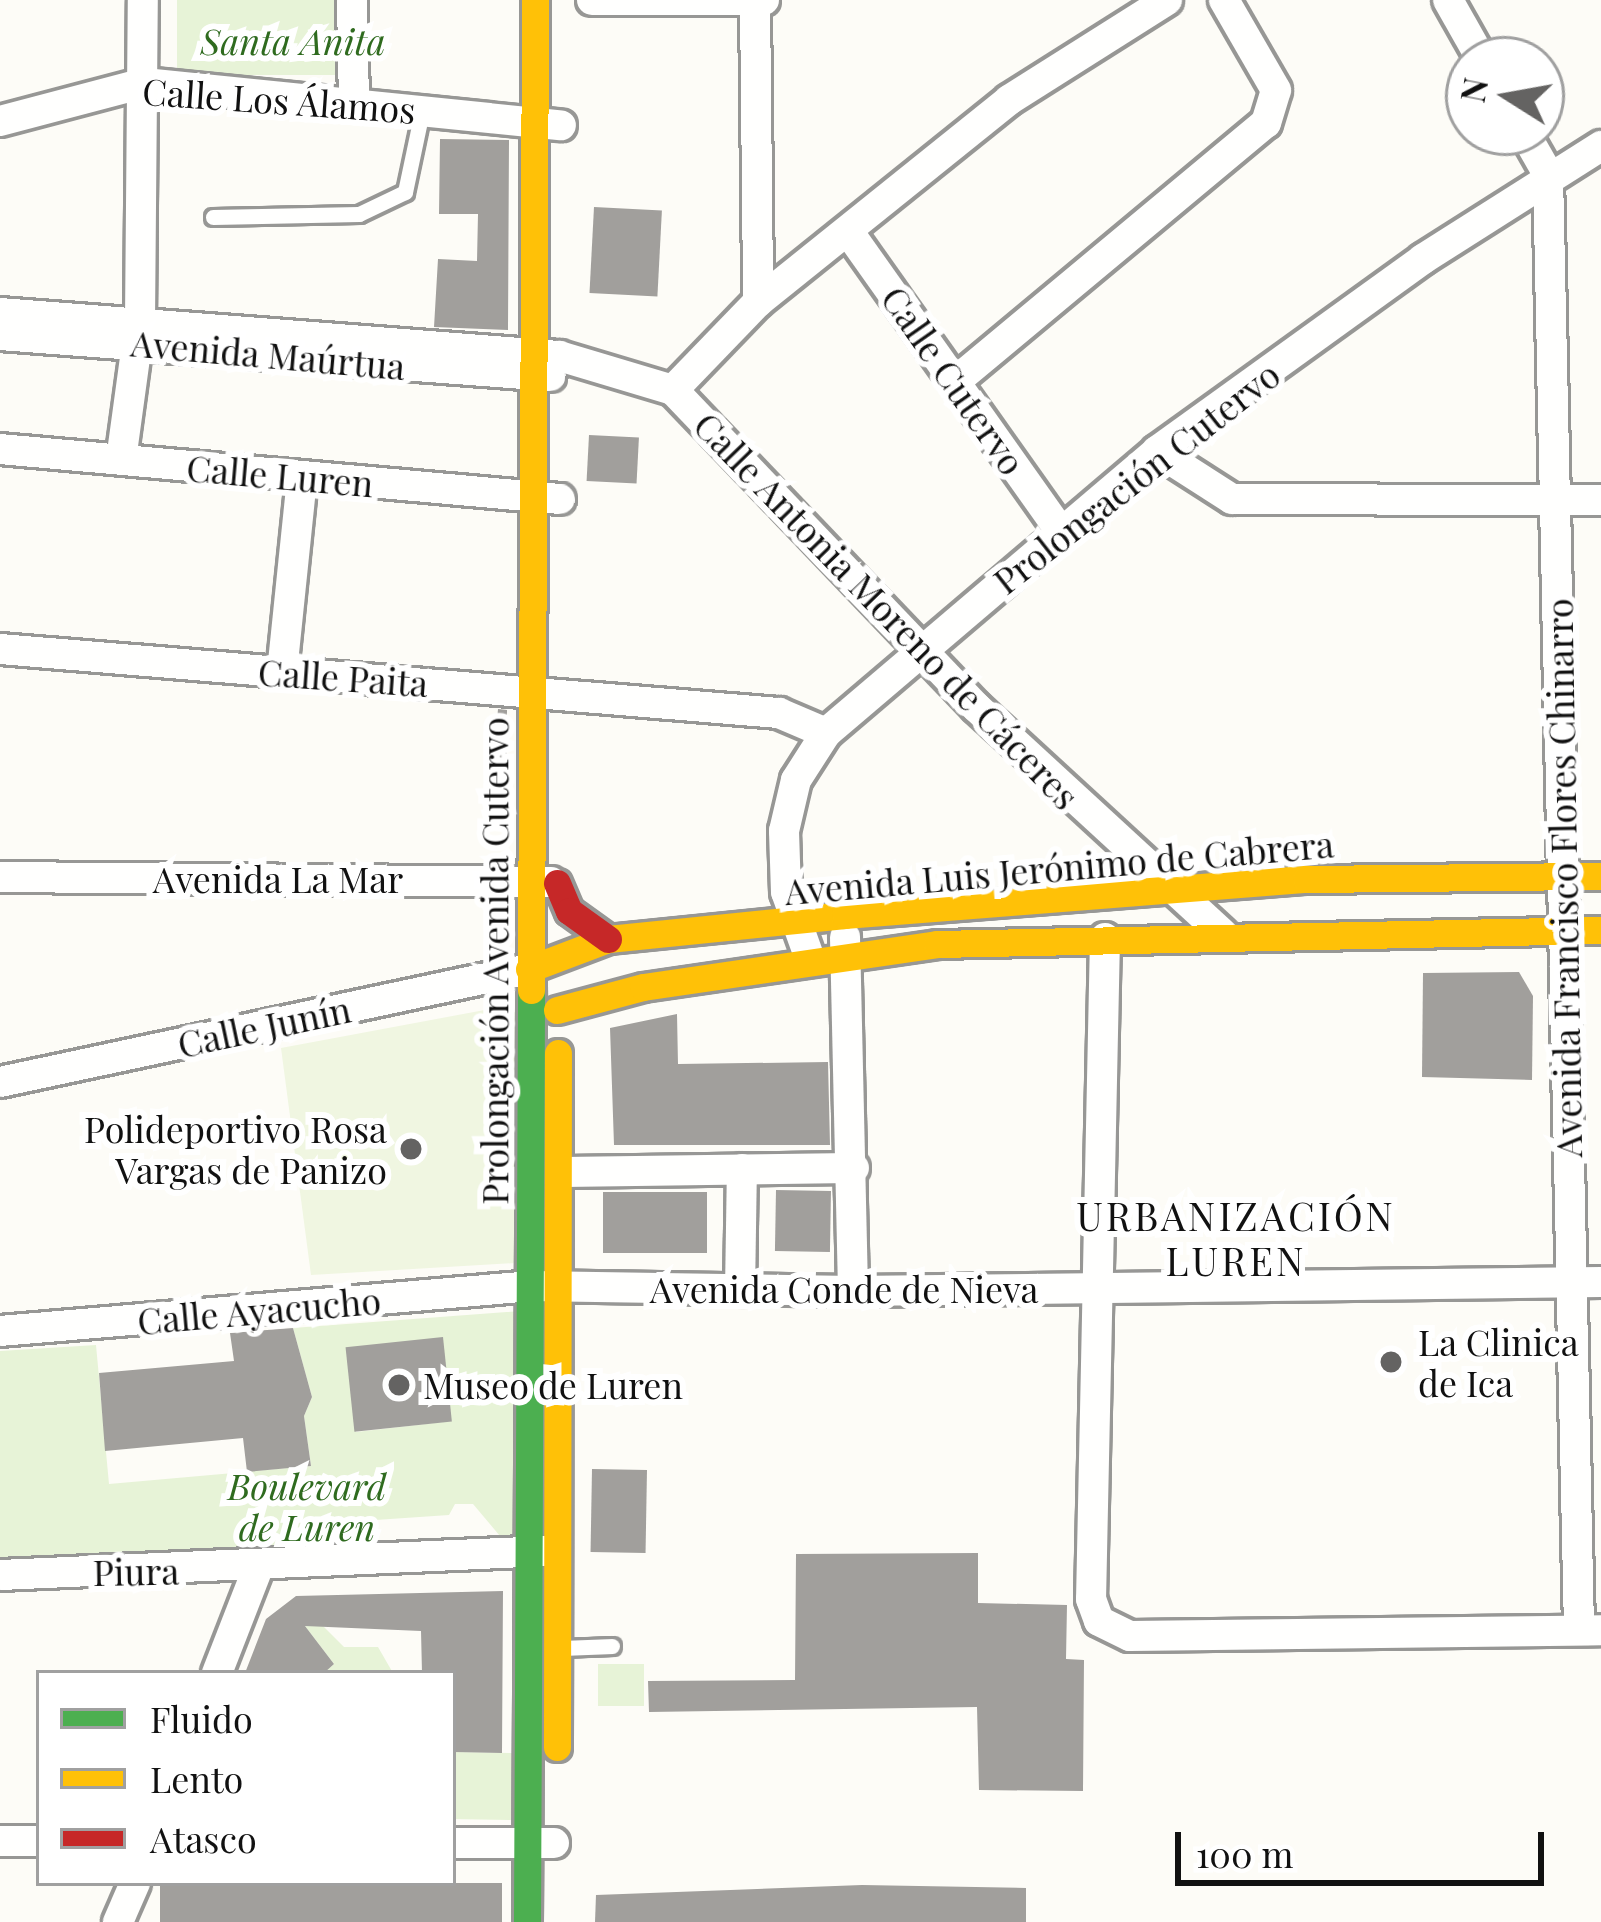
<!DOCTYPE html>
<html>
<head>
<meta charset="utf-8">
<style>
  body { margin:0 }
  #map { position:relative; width:1601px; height:1922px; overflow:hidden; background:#fdfcf7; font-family:"Playfair Display",serif }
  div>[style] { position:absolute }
  .green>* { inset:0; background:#e7f3d7; transform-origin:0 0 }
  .pitch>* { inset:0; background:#f0f6e1 }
  .building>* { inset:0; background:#a19f9c; transform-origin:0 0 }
  .roads { filter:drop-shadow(3px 0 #979795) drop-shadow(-3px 0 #979795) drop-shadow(0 3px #979795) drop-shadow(0 -3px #979795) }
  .lane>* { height:15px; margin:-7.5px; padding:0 7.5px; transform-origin:7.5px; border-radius:7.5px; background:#fffffe }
  .street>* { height:30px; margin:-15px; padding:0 15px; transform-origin:15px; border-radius:15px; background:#fffffe }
  .fast>* { height:27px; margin:-13.5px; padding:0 13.5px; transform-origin:13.5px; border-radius:13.5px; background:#4caf50 }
  .slow>* { height:27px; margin:-13.5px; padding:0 13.5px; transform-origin:13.5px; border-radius:13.5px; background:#ffc107 }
  .jam>* { height:27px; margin:-13.5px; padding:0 13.5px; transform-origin:13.5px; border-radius:13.5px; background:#c62828 }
  .dots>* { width:33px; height:33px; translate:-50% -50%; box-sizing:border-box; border:6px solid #fff; border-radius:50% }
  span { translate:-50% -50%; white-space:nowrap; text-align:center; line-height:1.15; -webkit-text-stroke:12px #fff; paint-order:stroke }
  .park-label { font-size:36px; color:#2f6b1f; font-style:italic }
  .street-label { font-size:36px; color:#111 }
  .poi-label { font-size:36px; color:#111 }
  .right { translate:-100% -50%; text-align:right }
  .left { translate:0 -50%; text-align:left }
  .neighbourhood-label { font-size:39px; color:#111; letter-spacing:3px }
  .legend { position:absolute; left:36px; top:1670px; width:420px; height:216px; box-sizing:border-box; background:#fff; border:3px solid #a0a0a0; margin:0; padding:15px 21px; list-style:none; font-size:36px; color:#111 }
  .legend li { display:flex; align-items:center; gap:24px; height:60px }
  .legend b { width:60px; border:3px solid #a0a0a0 }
  .north { position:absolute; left:1445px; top:36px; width:120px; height:120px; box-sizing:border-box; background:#fff; border:3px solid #a0a0a0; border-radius:50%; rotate:281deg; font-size:33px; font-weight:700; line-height:48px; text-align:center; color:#111 }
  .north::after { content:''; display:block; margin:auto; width:42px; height:54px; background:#646362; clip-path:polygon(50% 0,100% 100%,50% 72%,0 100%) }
  .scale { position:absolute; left:1175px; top:1832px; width:369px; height:54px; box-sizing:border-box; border:6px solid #111; border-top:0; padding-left:15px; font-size:36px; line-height:42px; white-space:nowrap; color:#111; -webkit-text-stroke:9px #fff; paint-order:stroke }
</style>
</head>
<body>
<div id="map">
  <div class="green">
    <i style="left:177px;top:0;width:159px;height:75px"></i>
    <i style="clip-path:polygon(evenodd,520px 1311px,514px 1536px,500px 1536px,473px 1504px,455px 1504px,449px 1515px,346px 1522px,333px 1544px,0 1558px,0 1351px,96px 1345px,109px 1484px,311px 1466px,304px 1416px,312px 1397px,293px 1328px,520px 1311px,347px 1348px,452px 1421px,356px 1432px,347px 1348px)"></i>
    <i style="clip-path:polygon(305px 1626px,323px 1626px,344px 1647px,378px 1647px,393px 1673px,324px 1673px,334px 1664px)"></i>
    <i style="left:598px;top:1664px;width:46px;height:42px"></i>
    <i style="left:453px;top:1752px;width:70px;height:67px;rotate:1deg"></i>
  </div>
  <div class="pitch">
    <i style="clip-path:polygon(506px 1006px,528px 1022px,516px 1263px,311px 1275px,281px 1048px)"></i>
  </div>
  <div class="building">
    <i style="clip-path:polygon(440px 139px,509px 140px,508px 330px,434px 327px,438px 259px,477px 261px,478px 214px,439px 214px)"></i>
    <i style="left:594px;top:207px;width:68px;height:86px;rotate:3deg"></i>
    <i style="left:589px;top:435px;width:50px;height:46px;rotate:3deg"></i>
    <i style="clip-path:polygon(498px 709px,507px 710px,506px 799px,491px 798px)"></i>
    <i style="clip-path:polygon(1519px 972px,1533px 996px,1532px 1080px,1422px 1077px,1423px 973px)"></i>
    <i style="clip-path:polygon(677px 1014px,678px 1064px,828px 1062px,830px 1145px,614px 1145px,610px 1028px)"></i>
    <i style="left:776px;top:1190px;width:55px;height:61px;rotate:1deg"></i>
    <i style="left:603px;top:1192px;width:104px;height:61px"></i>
    <i style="clip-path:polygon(293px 1328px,312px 1397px,304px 1416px,311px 1466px,247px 1472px,243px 1438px,105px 1451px,99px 1373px,234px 1361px,230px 1333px)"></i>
    <i style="left:443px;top:1337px;width:85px;height:98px;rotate:84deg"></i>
    <i style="left:592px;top:1469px;width:55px;height:83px;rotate:1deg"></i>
    <i style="clip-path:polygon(978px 1553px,978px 1603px,1067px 1605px,1066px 1659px,1084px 1660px,1083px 1791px,979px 1790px,977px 1707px,649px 1712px,648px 1681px,795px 1680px,796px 1554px)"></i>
    <i style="clip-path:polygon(503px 1591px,502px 1753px,453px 1752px,453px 1673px,422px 1673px,421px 1631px,305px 1626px,334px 1664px,324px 1673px,245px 1673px,266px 1619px,296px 1596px)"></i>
    <i style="left:160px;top:1883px;width:342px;height:42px"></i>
    <i style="clip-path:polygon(862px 1885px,1026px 1888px,1026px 1922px,595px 1922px,596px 1895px)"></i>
  </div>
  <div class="roads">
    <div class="lane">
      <i style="left:213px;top:217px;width:146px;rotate:-1.2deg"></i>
      <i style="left:359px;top:214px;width:51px;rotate:-25.6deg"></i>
      <i style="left:405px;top:192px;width:83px;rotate:-78.1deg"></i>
      <i style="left:563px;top:1648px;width:49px;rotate:-2.3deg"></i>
    </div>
    <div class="street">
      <i style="left:352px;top:0;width:101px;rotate:88.9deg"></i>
      <i style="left:592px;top:0;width:172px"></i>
      <i style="left:755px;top:0;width:302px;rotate:89.4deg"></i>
      <i style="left:1448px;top:0;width:69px;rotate:60.5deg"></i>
      <i style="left:0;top:121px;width:149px;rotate:-14.8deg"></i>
      <i style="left:144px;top:83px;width:419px;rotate:5.8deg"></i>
      <i style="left:1524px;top:132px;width:48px;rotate:60.3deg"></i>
      <i style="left:1548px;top:174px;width:1456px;rotate:88.78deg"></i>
      <i style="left:848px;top:231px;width:365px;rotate:54.7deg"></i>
      <i style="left:0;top:313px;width:561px;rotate:4.4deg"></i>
      <i style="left:559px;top:356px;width:119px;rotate:16.6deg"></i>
      <i style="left:673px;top:390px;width:439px;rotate:46.3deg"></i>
      <i style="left:976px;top:707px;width:335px;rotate:42.6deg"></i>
      <i style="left:0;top:335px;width:552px;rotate:4.26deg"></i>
      <i style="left:957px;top:380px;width:402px;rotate:-39.8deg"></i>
      <i style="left:1266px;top:123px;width:34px;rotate:-73deg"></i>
      <i style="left:1276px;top:90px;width:104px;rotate:-120deg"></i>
      <i style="left:673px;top:390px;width:122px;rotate:-46deg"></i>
      <i style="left:758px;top:302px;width:322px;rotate:-38.8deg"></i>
      <i style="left:1009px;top:100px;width:187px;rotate:-32.3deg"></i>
      <i style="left:0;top:449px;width:562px;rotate:5.1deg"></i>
      <i style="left:1157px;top:451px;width:89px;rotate:32.6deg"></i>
      <i style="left:1232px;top:499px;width:369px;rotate:0.2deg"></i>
      <i style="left:121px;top:460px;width:140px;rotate:-82.2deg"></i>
      <i style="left:140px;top:321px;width:321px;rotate:-89.5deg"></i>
      <i style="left:0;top:649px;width:782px;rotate:4.7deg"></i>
      <i style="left:779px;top:713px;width:51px;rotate:23.1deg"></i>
      <i style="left:282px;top:672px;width:195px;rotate:-84.1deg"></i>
      <i style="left:0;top:877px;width:551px;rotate:0.52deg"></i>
      <i style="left:845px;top:937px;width:354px;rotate:88.7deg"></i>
      <i style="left:1105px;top:938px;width:661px;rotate:91.21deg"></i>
      <i style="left:1091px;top:1599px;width:23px;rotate:70deg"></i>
      <i style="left:1099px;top:1621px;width:34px;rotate:26deg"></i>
      <i style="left:1130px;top:1636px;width:471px;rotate:-0.7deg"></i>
      <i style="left:810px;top:959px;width:71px;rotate:-109.7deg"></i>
      <i style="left:786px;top:892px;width:61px;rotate:-91.9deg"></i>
      <i style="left:784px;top:831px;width:52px;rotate:-76.8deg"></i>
      <i style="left:796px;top:780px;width:56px;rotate:-57.4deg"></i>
      <i style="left:826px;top:733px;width:435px;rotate:-40.4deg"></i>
      <i style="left:1157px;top:451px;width:328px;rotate:-35.8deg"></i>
      <i style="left:1423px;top:259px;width:211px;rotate:-32.4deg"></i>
      <i style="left:0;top:1082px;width:541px;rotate:-12.06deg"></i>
      <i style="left:561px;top:1172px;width:293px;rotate:-0.8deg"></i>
      <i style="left:740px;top:1291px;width:122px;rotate:-89.1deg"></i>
      <i style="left:0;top:1331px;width:534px;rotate:-4.83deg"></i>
      <i style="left:532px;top:1286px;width:321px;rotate:0.9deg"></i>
      <i style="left:853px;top:1291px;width:748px;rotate:-0.69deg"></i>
      <i style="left:0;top:1575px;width:549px;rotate:-2.51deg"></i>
      <i style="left:217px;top:1673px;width:113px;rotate:-68.7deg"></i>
      <i style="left:0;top:1841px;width:39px"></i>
      <i style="left:453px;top:1843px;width:101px"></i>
      <i style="left:118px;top:1922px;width:43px;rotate:-66.4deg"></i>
    </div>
    <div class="fast">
      <i style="left:527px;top:1922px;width:932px;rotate:-89.75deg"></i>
    </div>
    <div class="slow">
      <i style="left:529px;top:969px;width:85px;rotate:-20.8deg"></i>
      <i style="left:608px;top:939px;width:238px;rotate:-5.8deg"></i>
      <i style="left:845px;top:915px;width:462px;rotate:-4.5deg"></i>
      <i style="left:1306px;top:879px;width:295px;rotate:-0.6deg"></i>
      <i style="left:531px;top:990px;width:990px;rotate:-89.77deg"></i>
      <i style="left:557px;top:1010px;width:89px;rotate:-15deg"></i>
      <i style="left:643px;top:987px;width:297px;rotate:-8.3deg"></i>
      <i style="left:937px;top:944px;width:664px;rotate:-1.21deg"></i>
      <i style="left:557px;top:1747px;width:694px;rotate:-89.92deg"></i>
    </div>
    <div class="jam">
      <i style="left:557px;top:883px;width:30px;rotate:67deg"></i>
      <i style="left:569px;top:911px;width:48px;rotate:35.7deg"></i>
    </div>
  </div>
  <div class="dots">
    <i style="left:411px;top:1149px;background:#646362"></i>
    <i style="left:1391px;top:1362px;background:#646362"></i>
    <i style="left:399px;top:1385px;background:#646362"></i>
  </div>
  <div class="park-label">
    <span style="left:293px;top:41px">Santa Anita</span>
    <span style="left:307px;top:1506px">Boulevard<br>de Luren</span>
  </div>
  <div class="street-label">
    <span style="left:279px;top:100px;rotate:4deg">Calle Los Álamos</span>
    <span style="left:268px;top:354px;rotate:5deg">Avenida Maúrtua</span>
    <span style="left:954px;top:380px;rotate:55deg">Calle Cutervo</span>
    <span style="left:280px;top:475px;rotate:5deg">Calle Luren</span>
    <span style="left:1136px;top:477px;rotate:-38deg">Prolongación Cutervo</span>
    <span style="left:887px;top:610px;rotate:46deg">Calle Antonia Moreno de Cáceres</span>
    <span style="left:343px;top:677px;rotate:4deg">Calle Paita</span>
    <span style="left:1059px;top:867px;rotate:-5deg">Avenida Luis Jerónimo de Cabrera</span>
    <span style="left:1563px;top:878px;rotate:-91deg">Avenida Francisco Flores Chinarro</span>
    <span style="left:278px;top:879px">Avenida La Mar</span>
    <span style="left:494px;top:961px;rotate:-90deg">Prolongación Avenida Cutervo</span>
    <span style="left:264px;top:1026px;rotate:-12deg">Calle Junín</span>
    <span style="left:844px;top:1289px">Avenida Conde de Nieva</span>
    <span style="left:259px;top:1310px;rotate:-5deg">Calle Ayacucho</span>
    <span style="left:136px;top:1571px;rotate:-1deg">Piura</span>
  </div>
  <div class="poi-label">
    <span class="right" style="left:387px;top:1149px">Polideportivo Rosa<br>Vargas de Panizo</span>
    <span class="left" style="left:1418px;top:1362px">La Clinica<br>de Ica</span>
    <span class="left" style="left:423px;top:1385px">Museo de Luren</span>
  </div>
  <div class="neighbourhood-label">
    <span style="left:1236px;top:1238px">URBANIZACIÓN<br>LUREN</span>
  </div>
  <ul class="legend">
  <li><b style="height:15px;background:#4caf50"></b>Fluido</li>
  <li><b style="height:15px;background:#ffc107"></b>Lento</li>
  <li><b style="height:15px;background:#c62828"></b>Atasco</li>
  </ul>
  <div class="north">N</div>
  <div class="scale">100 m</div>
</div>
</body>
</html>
